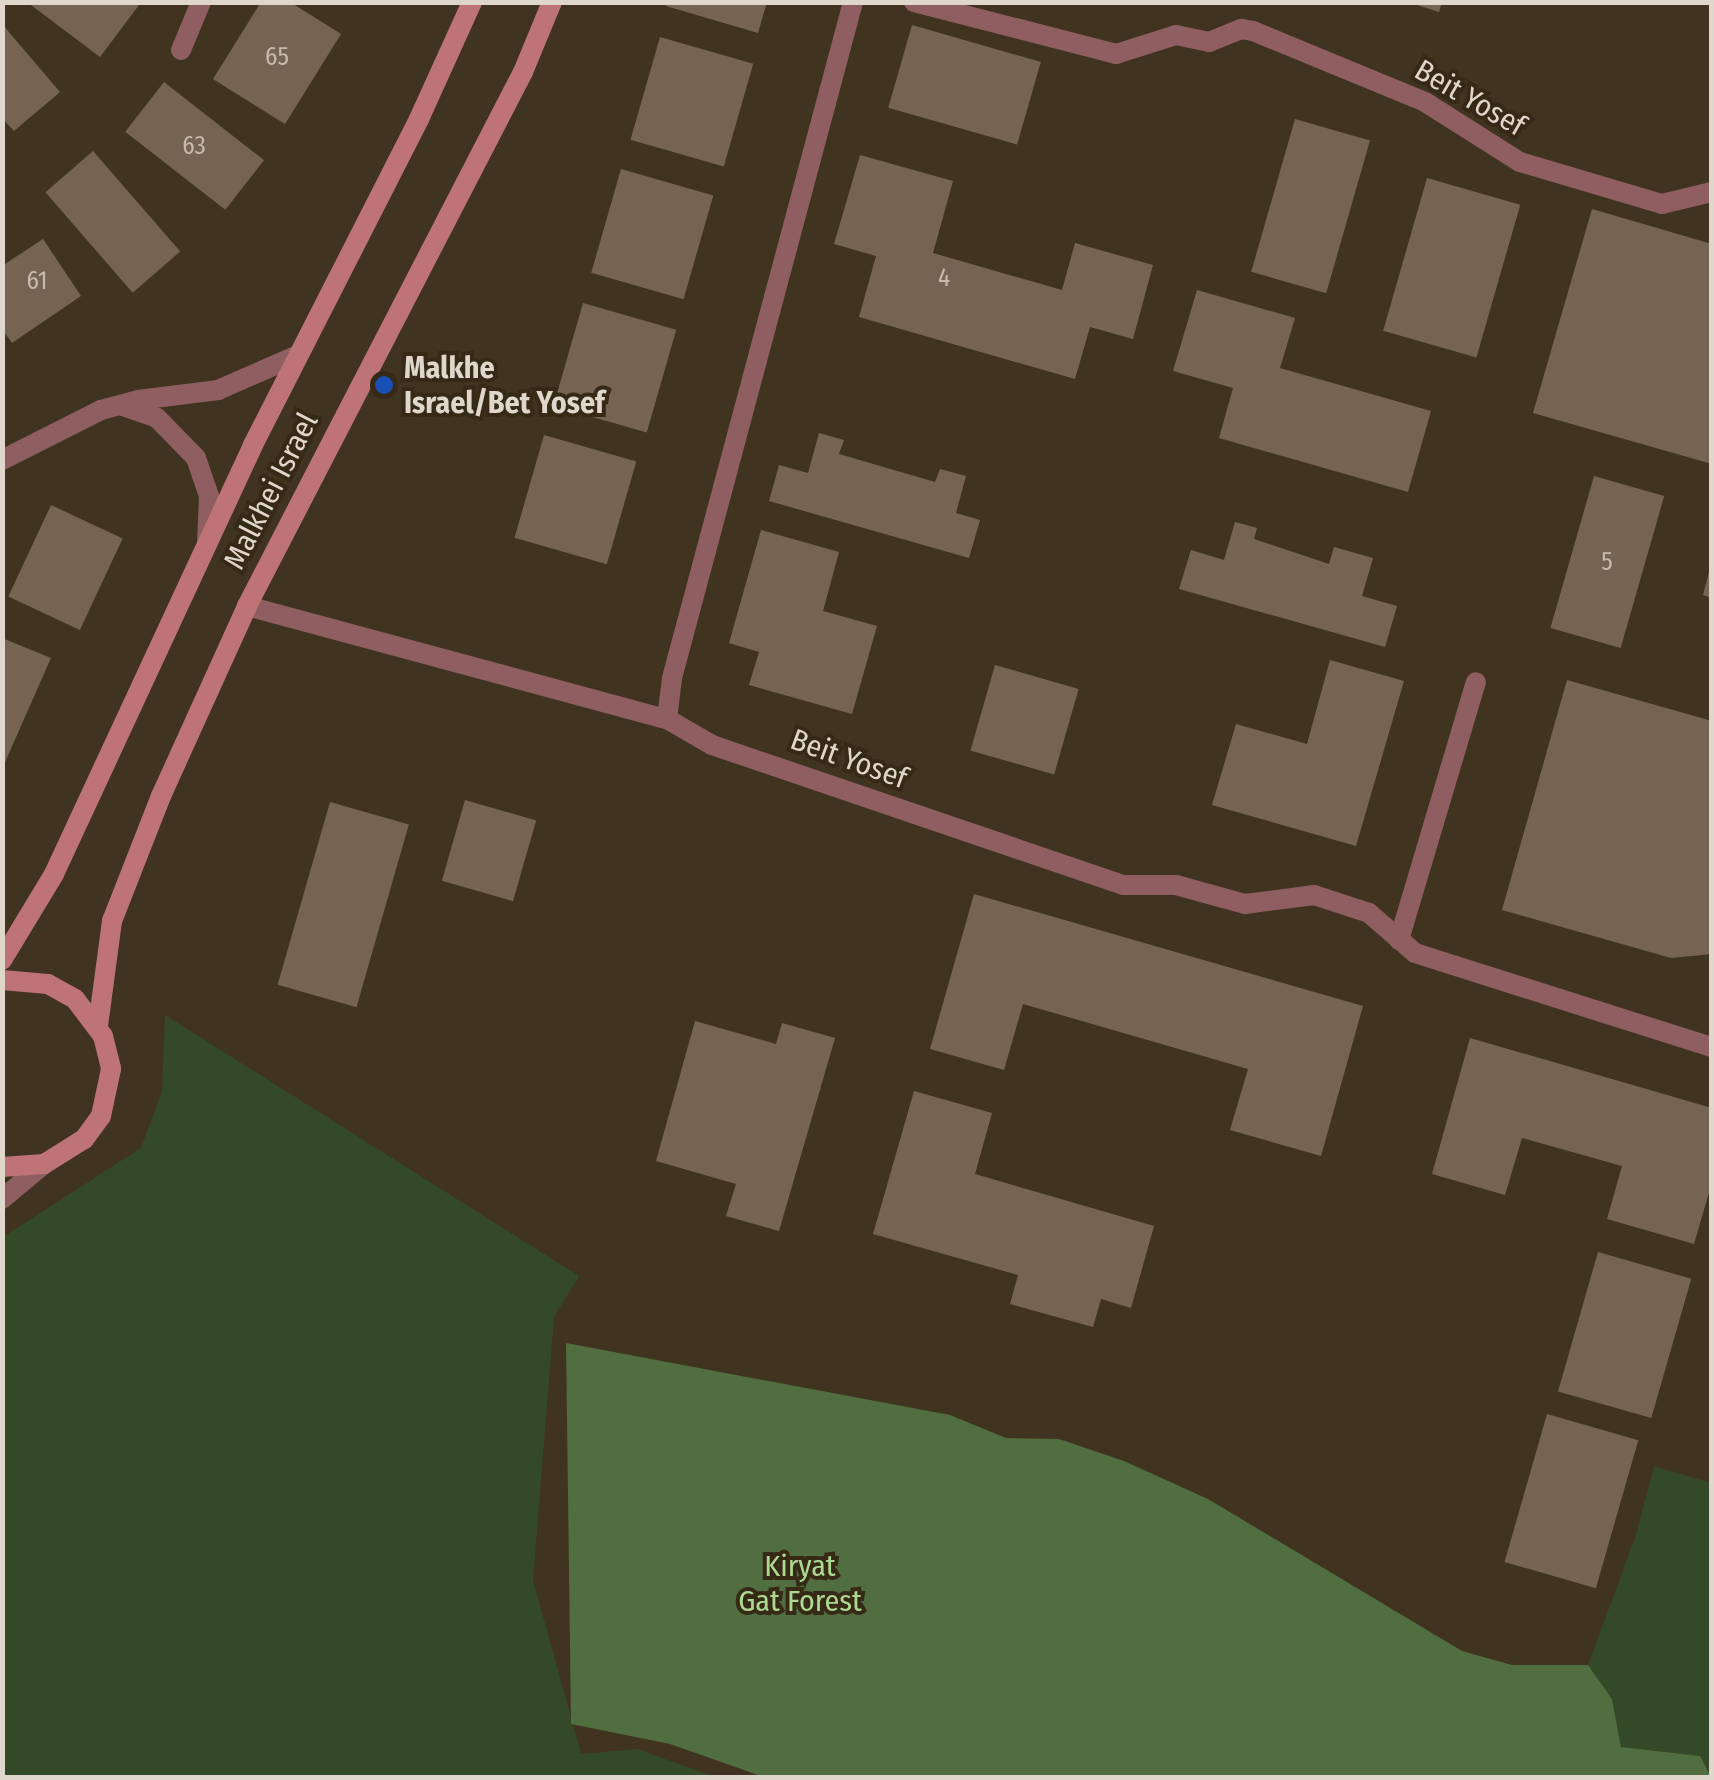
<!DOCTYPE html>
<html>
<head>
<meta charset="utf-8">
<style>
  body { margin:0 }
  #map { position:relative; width:1714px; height:1780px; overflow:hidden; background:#403420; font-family:"Fira Sans Condensed",sans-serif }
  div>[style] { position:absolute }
  .green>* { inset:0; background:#344928 }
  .forest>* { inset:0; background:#506e3f }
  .building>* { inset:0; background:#766452; transform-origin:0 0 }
  .lane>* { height:20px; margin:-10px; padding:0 10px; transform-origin:10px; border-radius:10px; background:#8e5e60 }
  .street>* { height:20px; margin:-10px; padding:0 10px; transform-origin:10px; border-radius:10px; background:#8e5e60 }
  .secondary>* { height:20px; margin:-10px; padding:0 10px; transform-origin:10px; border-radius:10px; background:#be7376 }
  .dots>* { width:28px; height:28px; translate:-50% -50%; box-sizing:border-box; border:5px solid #362a17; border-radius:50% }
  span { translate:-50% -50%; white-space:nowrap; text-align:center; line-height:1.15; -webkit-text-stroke:8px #362a17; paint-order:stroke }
  .number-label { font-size:25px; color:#c5baad }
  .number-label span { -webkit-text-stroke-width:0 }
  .street-label { font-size:30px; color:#dfd7cb }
  .poi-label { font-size:30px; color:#dfd7cb; font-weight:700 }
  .left { translate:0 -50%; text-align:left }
  .park-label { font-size:30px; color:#acda93 }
  .frame { position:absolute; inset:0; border:5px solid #dfd7cb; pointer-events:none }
</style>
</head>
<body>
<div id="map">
  <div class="green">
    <i style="clip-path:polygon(165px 1015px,579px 1276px,554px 1317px,533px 1580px,581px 1754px,637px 1749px,715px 1777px,3px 1778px,3px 1237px,141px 1148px,162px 1092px)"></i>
    <i style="clip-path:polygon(1654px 1466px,1711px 1483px,1711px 1775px,1699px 1756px,1621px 1747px,1612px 1699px,1588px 1665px,1636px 1535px)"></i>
  </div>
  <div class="forest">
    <i style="clip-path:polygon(566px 1343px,950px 1415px,1006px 1438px,1059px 1439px,1124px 1461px,1208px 1499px,1462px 1651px,1512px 1665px,1588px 1665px,1612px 1699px,1621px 1747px,1700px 1756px,1711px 1777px,767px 1778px,670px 1744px,571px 1724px)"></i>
  </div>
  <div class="building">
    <i style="clip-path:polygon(27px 2px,136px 2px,139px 5px,100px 57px)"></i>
    <i style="clip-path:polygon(261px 2px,290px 2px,341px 34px,285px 124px,213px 79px)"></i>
    <i style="clip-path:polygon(667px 2px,767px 2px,758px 33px,666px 6px)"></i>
    <i style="clip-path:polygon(1408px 2px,1442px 2px,1439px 12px)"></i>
    <i style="clip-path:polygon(2px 24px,60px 92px,14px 131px,2px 118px)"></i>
    <i style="left:912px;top:25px;width:134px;height:86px;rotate:16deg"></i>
    <i style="left:660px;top:37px;width:97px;height:107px;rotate:16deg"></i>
    <i style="left:164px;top:82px;width:127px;height:63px;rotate:38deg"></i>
    <i style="left:1295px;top:119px;width:78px;height:159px;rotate:16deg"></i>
    <i style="left:93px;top:151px;width:133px;height:63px;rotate:49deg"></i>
    <i style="clip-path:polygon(860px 155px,953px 181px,933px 253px,1062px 290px,1075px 243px,1153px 265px,1133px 339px,1090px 327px,1075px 379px,859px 317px,876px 256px,834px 244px)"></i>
    <i style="left:621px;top:169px;width:96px;height:108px;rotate:16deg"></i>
    <i style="left:1427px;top:178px;width:97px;height:159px;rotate:16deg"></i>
    <i style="clip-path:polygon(1592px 209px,1712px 244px,1712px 464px,1533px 413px)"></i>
    <i style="clip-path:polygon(43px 239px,81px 296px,12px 343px,2px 329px,2px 266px)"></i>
    <i style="clip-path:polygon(1197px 290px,1295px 318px,1280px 368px,1431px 411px,1408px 492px,1219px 438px,1233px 388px,1173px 371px)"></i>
    <i style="left:583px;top:303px;width:97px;height:107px;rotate:16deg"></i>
    <i style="clip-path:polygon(819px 433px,844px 440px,839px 454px,935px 482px,940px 469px,966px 476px,956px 513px,980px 520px,969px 558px,769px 501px,779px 465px,808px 473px)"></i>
    <i style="left:544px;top:435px;width:96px;height:107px;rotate:16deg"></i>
    <i style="left:1594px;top:476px;width:73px;height:158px;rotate:16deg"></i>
    <i style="left:51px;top:505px;width:79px;height:101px;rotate:25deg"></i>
    <i style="clip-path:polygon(1235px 522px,1257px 528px,1254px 539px,1329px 564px,1334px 547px,1373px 558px,1362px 596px,1397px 606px,1385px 647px,1179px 589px,1191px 550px,1224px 560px)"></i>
    <i style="clip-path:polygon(761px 530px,839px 552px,823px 611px,877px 626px,852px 714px,749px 685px,759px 652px,729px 643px)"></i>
    <i style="clip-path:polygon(1710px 568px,1712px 568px,1712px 598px,1703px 595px)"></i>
    <i style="clip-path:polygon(2px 638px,51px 658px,2px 769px)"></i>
    <i style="clip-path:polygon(1330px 660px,1404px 681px,1356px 846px,1212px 805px,1236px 724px,1307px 744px)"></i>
    <i style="left:995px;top:665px;width:87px;height:89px;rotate:16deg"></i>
    <i style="clip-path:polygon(1567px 680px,1712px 721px,1712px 954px,1671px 958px,1502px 910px)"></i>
    <i style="left:465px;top:800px;width:74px;height:84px;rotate:16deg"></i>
    <i style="left:330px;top:802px;width:82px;height:190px;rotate:16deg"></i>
    <i style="clip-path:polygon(974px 894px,1363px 1006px,1321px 1156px,1230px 1130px,1248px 1069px,1023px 1004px,1004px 1070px,930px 1049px)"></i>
    <i style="clip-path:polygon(695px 1021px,776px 1044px,782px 1023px,835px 1038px,779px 1231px,726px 1216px,736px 1184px,656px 1161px)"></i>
    <i style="clip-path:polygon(1470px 1038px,1712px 1108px,1712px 1182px,1694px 1244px,1607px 1219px,1622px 1166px,1522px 1138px,1505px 1195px,1432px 1174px)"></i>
    <i style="clip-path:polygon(914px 1091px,992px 1113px,975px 1174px,1154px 1226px,1131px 1308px,1101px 1299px,1093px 1327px,1010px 1304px,1018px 1275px,873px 1234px)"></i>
    <i style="left:1598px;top:1252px;width:97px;height:145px;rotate:16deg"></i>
    <i style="left:1547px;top:1414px;width:95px;height:154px;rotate:16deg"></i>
  </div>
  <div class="lane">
    <i style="left:1399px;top:940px;width:269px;rotate:-73.4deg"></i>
  </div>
  <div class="street">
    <i style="left:914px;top:2px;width:209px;rotate:14.4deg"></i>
    <i style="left:1116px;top:54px;width:63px;rotate:-17.6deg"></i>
    <i style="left:1176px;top:35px;width:34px;rotate:12deg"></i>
    <i style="left:1209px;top:42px;width:35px;rotate:-22deg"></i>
    <i style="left:1241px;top:29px;width:12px;rotate:9deg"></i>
    <i style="left:1253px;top:31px;width:186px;rotate:22.4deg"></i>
    <i style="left:1425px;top:102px;width:112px;rotate:32.3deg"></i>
    <i style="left:1520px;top:162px;width:148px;rotate:16.5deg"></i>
    <i style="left:1662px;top:204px;width:51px;rotate:-13.5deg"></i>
    <i style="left:181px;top:50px;width:52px;rotate:-67.4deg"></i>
    <i style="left:123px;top:406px;width:36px;rotate:19deg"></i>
    <i style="left:157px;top:418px;width:56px;rotate:45.7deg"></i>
    <i style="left:196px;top:458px;width:40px;rotate:71.1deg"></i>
    <i style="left:209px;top:496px;width:47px;rotate:92.4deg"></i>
    <i style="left:2px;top:460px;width:111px;rotate:-26.8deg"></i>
    <i style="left:101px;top:410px;width:38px;rotate:-15deg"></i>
    <i style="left:138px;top:400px;width:81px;rotate:-7.1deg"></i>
    <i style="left:218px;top:390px;width:85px;rotate:-23.6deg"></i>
    <i style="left:247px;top:606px;width:435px;rotate:15.1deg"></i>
    <i style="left:667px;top:719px;width:52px;rotate:30deg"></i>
    <i style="left:712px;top:745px;width:434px;rotate:18.8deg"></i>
    <i style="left:1123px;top:885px;width:53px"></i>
    <i style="left:1176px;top:885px;width:72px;rotate:15.4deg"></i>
    <i style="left:1245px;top:904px;width:70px;rotate:-7.4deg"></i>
    <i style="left:1314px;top:895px;width:58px;rotate:18.1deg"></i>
    <i style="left:1369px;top:913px;width:61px;rotate:41deg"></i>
    <i style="left:1415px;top:953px;width:312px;rotate:17.6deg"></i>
    <i style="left:667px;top:719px;width:41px;rotate:-83deg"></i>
    <i style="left:672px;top:678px;width:700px;rotate:-75.01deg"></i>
    <i style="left:2px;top:1199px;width:55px;rotate:-39.8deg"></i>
  </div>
  <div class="secondary">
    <i style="left:2px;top:960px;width:100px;rotate:-58.8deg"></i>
    <i style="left:54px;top:874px;width:473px;rotate:-65.1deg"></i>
    <i style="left:253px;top:445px;width:366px;rotate:-63deg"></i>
    <i style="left:419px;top:119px;width:128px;rotate:-65.6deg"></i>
    <i style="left:2px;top:980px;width:46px;rotate:5deg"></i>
    <i style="left:48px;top:984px;width:31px;rotate:29deg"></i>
    <i style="left:75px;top:999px;width:46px;rotate:52.9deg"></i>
    <i style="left:103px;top:1036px;width:34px;rotate:76deg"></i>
    <i style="left:111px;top:1069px;width:48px;rotate:102deg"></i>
    <i style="left:101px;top:1116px;width:29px;rotate:126deg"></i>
    <i style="left:84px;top:1139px;width:47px;rotate:148deg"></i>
    <i style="left:44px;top:1164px;width:42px;rotate:175.9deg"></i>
    <i style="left:98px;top:1026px;width:106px;rotate:-82.4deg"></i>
    <i style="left:112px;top:921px;width:134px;rotate:-68.6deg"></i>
    <i style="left:161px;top:796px;width:209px;rotate:-65.6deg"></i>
    <i style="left:247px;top:606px;width:601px;rotate:-62.67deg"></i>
    <i style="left:523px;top:72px;width:76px;rotate:-67.5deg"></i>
  </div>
  <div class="dots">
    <i style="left:384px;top:385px;background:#1a4fb4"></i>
  </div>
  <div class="number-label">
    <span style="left:277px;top:57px">65</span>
    <span style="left:194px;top:146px">63</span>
    <span style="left:944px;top:278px">4</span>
    <span style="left:37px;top:281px">61</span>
    <span style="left:1607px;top:562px">5</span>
  </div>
  <div class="street-label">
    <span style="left:1470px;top:98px;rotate:30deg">Beit Yosef</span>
    <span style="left:271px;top:491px;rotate:-63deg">Malkhei Israel</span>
    <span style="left:849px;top:759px;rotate:20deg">Beit Yosef</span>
  </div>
  <div class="poi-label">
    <span class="left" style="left:404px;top:385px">Malkhe<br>Israel/Bet Yosef</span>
  </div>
  <div class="park-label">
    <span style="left:800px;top:1583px">Kiryat<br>Gat Forest</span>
  </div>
  <div class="frame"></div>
</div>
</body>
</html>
